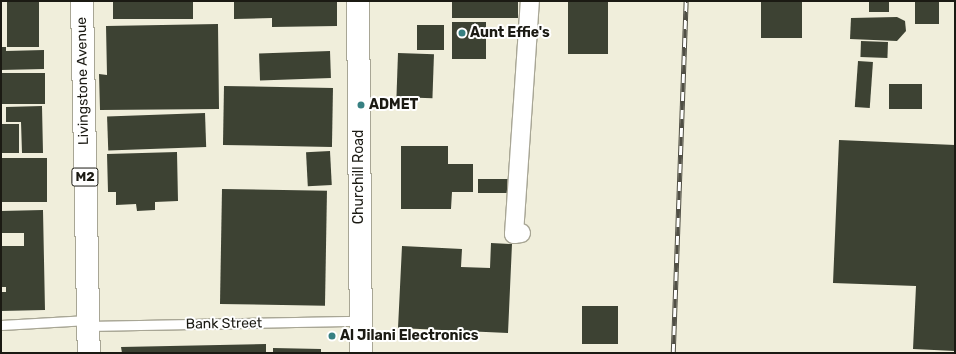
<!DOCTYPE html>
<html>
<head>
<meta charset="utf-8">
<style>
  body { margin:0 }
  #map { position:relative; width:956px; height:354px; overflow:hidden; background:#f0eedb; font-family:Rubik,sans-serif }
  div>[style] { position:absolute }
  .building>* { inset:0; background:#3d4233; transform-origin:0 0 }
  .roads { filter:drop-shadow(1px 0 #a8a695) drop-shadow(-1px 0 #a8a695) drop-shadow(0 1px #a8a695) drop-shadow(0 -1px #a8a695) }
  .service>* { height:9px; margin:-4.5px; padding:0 4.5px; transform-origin:4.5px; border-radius:4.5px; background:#fff }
  .minor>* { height:18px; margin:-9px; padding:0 9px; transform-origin:9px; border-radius:9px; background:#fff }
  .trunk>* { height:22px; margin:-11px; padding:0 11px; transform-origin:11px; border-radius:11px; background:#fff }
  .rail>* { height:4.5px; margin-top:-2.25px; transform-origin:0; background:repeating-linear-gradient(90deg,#fff 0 9px,#504f45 0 18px); box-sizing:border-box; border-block:1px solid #504f45 }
  .dots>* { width:11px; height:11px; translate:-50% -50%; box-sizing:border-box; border:2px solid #fff; border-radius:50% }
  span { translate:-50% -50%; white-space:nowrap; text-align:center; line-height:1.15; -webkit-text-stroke:4px #fff; paint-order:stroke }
  .shield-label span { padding:1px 3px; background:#fff; border:1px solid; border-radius:3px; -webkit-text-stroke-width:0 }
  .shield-label { font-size:13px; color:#1b1a13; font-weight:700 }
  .poi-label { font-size:14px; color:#1b1a13; font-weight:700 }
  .left { translate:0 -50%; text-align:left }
  .street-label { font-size:14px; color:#1b1a13 }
  .frame { position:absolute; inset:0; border:2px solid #1b1a13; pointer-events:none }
</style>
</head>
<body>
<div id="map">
  <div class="building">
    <i style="left:7px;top:1px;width:32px;height:46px"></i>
    <i style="left:113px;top:1px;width:80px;height:18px"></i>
    <i style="clip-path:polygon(234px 1px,337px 1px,337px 26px,272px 27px,272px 18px,234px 19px)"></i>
    <i style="left:452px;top:1px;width:66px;height:17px"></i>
    <i style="left:568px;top:1px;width:40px;height:53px"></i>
    <i style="left:761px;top:1px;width:41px;height:37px"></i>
    <i style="left:869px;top:1px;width:20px;height:11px"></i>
    <i style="left:915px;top:1px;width:24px;height:23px"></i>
    <i style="clip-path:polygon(897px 17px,905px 21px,906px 31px,897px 41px,850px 39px,851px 18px)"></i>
    <i style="left:452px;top:22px;width:34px;height:37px"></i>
    <i style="clip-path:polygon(218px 24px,219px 109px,100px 110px,99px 74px,107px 75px,106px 26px)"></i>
    <i style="left:444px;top:25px;width:25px;height:27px;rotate:90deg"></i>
    <i style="left:861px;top:41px;width:27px;height:16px;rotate:2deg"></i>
    <i style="clip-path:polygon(1px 47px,6px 47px,6px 51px,44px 50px,44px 69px,1px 70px)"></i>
    <i style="left:330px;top:51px;width:27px;height:71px;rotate:88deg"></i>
    <i style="left:398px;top:53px;width:36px;height:44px;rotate:2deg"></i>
    <i style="left:858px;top:61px;width:15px;height:46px;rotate:4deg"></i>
    <i style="left:1px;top:73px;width:44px;height:31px"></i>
    <i style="left:889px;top:84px;width:33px;height:25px"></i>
    <i style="left:224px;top:86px;width:109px;height:59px;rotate:1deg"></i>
    <i style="clip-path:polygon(42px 106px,43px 153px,22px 153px,21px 122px,6px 122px,6px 107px)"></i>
    <i style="left:205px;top:113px;width:34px;height:98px;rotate:88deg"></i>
    <i style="left:1px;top:124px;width:18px;height:29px"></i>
    <i style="clip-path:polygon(839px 140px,955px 145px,955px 351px,913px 349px,916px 286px,833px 283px)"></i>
    <i style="clip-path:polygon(401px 146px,448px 146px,448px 164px,473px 164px,473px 192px,452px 192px,451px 209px,401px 209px)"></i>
    <i style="left:330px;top:151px;width:34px;height:24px;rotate:87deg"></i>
    <i style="clip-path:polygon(177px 152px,178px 201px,155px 202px,155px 210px,137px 211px,136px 204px,116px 205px,116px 192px,108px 192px,107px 154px)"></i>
    <i style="left:1px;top:158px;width:46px;height:44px"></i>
    <i style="left:478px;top:179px;width:32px;height:14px"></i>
    <i style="left:222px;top:189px;width:105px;height:115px;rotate:1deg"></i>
    <i style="clip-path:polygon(43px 210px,45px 310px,1px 311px,1px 292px,6px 292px,6px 287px,1px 287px,1px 246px,24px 246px,24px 233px,1px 233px,1px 211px)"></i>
    <i style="clip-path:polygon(491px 243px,512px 244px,508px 333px,398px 328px,402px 246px,462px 249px,461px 267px,490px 268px)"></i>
    <i style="left:582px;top:306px;width:36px;height:38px"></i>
    <i style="clip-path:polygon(266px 344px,266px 353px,122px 353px,121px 347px)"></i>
    <i style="clip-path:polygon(273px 348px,321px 349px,321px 353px,273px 353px)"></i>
  </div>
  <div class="roads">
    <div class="service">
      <i style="left:1px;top:325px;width:87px;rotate:-3.3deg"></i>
      <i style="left:88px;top:326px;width:272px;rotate:-1.1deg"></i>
    </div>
    <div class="minor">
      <i style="left:521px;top:233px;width:7px;rotate:172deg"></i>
      <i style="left:514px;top:234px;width:234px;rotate:-86.1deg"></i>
    </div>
    <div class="trunk">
      <i style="left:82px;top:1px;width:352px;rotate:88.9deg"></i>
      <i style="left:358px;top:1px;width:352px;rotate:89.5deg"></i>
    </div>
  </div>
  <div class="rail">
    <i style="left:673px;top:353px;width:352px;rotate:-87.9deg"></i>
  </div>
  <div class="dots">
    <i style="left:462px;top:33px;background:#378082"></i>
    <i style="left:361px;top:105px;background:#378082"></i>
    <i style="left:332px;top:336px;background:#378082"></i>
  </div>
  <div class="shield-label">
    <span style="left:85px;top:177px">M2</span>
  </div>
  <div class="poi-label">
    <span class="left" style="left:470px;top:33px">Aunt Effie's</span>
    <span class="left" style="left:369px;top:105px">ADMET</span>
    <span class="left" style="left:340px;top:336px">Al Jilani Electronics</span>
  </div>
  <div class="street-label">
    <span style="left:83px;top:81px;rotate:-91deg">Livingstone Avenue</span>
    <span style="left:359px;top:177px;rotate:-90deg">Churchill Road</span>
    <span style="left:224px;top:324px;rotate:-1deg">Bank Street</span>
  </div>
  <div class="frame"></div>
</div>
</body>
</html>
